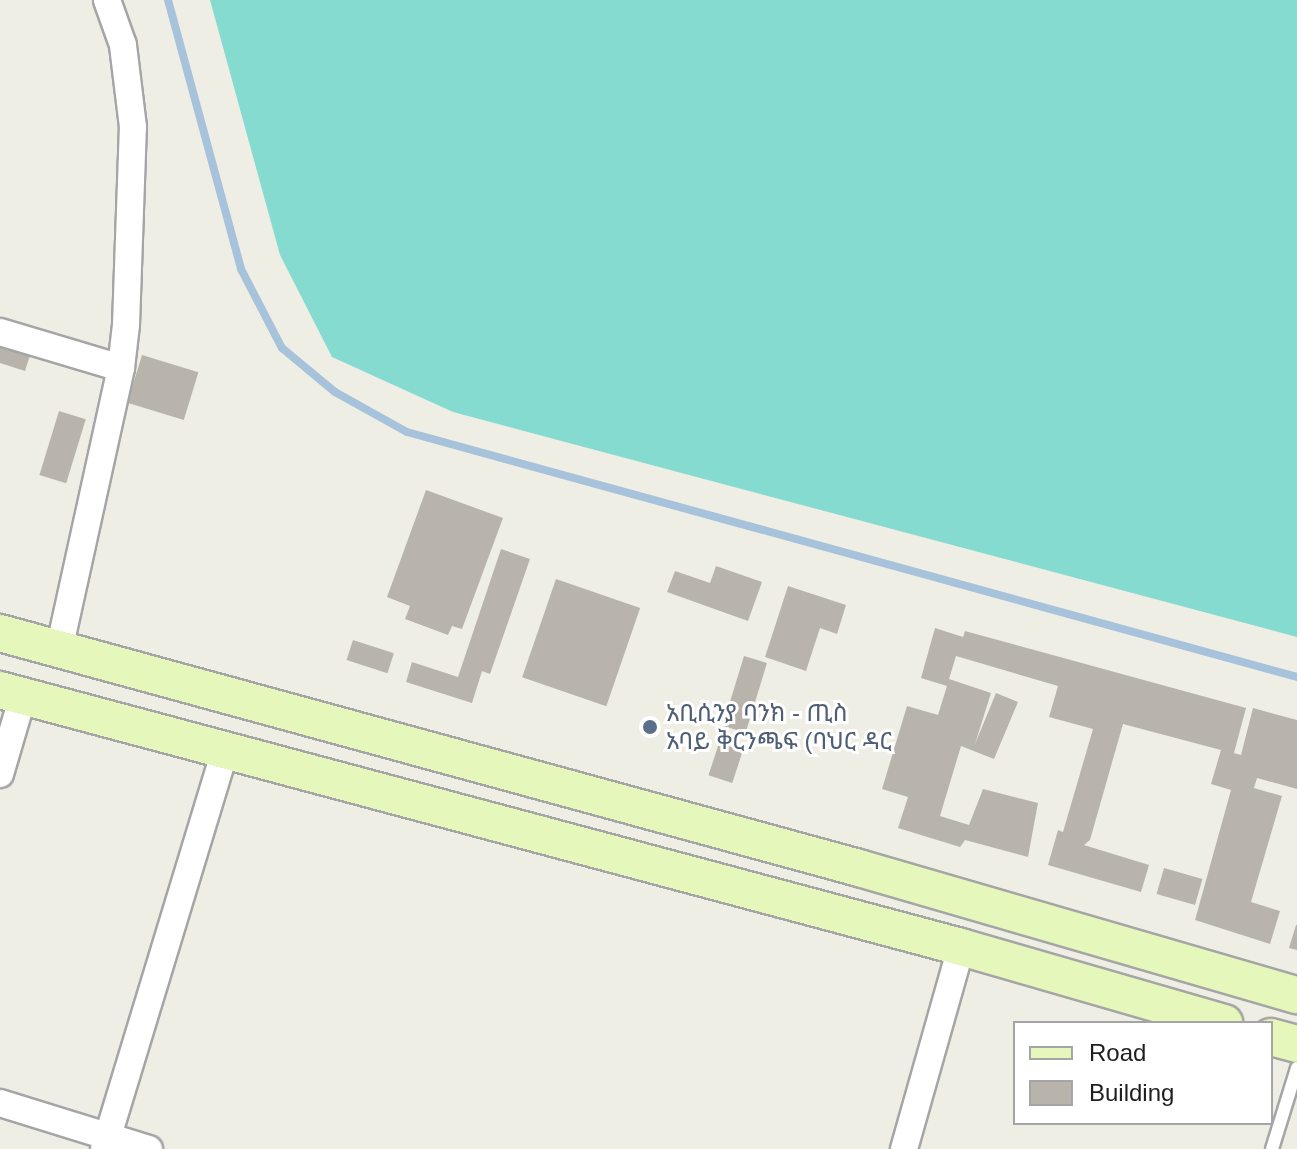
<!DOCTYPE html>
<html>
<head>
<meta charset="utf-8">
<style>
  body { margin:0 }
  #map { position:relative; width:1297px; height:1149px; overflow:hidden; background:#efeee5; font-family:Helvetica,"Noto Sans Ethiopic",sans-serif }
  div>[style] { position:absolute }
  .pitch>* { inset:0; background:#86dbd0 }
  .stream>* { height:8px; margin:-4px; padding:0 4px; transform-origin:4px; border-radius:4px; background:#a7c2db }
  .building>* { inset:0; background:#b8b4ab; transform-origin:0 0 }
  .roads { filter:drop-shadow(2px 0 #a5a5a5) drop-shadow(-2px 0 #a5a5a5) drop-shadow(0 2px #a5a5a5) drop-shadow(0 -2px #a5a5a5) }
  .service>* { height:12px; margin:-6px; padding:0 6px; transform-origin:6px; border-radius:6px; background:#fff }
  .minor>* { height:26px; margin:-13px; padding:0 13px; transform-origin:13px; border-radius:13px; background:#fff }
  .secondary>* { height:36px; margin:-18px; padding:0 18px; transform-origin:18px; border-radius:18px; background:#e5f7bb }
  .dots>* { width:22px; height:22px; translate:-50% -50%; box-sizing:border-box; border:4px solid #fff; border-radius:50% }
  span { translate:-50% -50%; white-space:nowrap; text-align:center; line-height:1.15; -webkit-text-stroke:6px #fff; paint-order:stroke }
  .service-label { font-size:24px; color:#4e5e75 }
  .left { translate:0 -50%; text-align:left }
  .legend { position:absolute; left:1013px; top:1021px; width:260px; height:104px; box-sizing:border-box; background:#fff; border:2px solid #a5a5a5; margin:0; padding:10px 14px; list-style:none; font-size:24px; color:#1e1e1e }
  .legend li { display:flex; align-items:center; gap:16px; height:40px }
  .legend b { width:40px; border:2px solid #a5a5a5 }
</style>
</head>
<body>
<div id="map">
  <div class="pitch">
    <i style="clip-path:polygon(210px 0,1297px 0,1297px 637px,453px 412px,332px 357px,280px 255px)"></i>
  </div>
  <div class="stream">
    <i style="left:168px;top:0;width:279px;rotate:74.8deg"></i>
    <i style="left:241px;top:269px;width:89px;rotate:62.6deg"></i>
    <i style="left:282px;top:348px;width:69px;rotate:39.7deg"></i>
    <i style="left:335px;top:392px;width:82px;rotate:29.1deg"></i>
    <i style="left:407px;top:432px;width:923px;rotate:15.39deg"></i>
  </div>
  <div class="building">
    <i style="clip-path:polygon(0 336px,33px 346px,25px 371px,0 363px)"></i>
    <i style="left:142px;top:355px;width:59px;height:50px;rotate:17deg"></i>
    <i style="left:59px;top:411px;width:28px;height:67px;rotate:17deg"></i>
    <i style="clip-path:polygon(426px 490px,503px 518px,462px 629px,452px 626px,448px 635px,405px 619px,410px 606px,387px 597px)"></i>
    <i style="clip-path:polygon(501px 549px,530px 559px,490px 674px,482px 671px,472px 703px,406px 682px,412px 662px,458px 677px)"></i>
    <i style="clip-path:polygon(716px 566px,762px 582px,748px 621px,667px 592px,675px 571px,710px 583px)"></i>
    <i style="left:556px;top:579px;width:89px;height:104px;rotate:19deg"></i>
    <i style="clip-path:polygon(788px 586px,846px 605px,837px 634px,820px 628px,806px 671px,765px 657px)"></i>
    <i style="clip-path:polygon(935px 628px,963px 637px,965px 631px,1246px 708px,1234px 753px,1241px 755px,1253px 708px,1297px 720px,1297px 789px,1257px 778px,1254px 788px,1282px 796px,1251px 902px,1280px 911px,1270px 944px,1195px 920px,1231px 790px,1211px 784px,1221px 750px,1123px 724px,1090px 840px,1084px 845px,1149px 865px,1141px 892px,1048px 865px,1058px 830px,1063px 832px,1093px 729px,1049px 717px,1058px 686px,956px 656px,949px 679px,991px 693px,975px 744px,996px 693px,1018px 702px,994px 759px,961px 746px,940px 816px,969px 825px,983px 789px,1038px 803px,1028px 857px,965px 840px,960px 847px,898px 828px,908px 797px,882px 789px,907px 706px,938px 715px,947px 686px,921px 678px)"></i>
    <i style="left:353px;top:640px;width:43px;height:21px;rotate:18deg"></i>
    <i style="left:744px;top:656px;width:24px;height:73px;rotate:17deg"></i>
    <i style="left:719px;top:743px;width:25px;height:34px;rotate:18deg"></i>
    <i style="left:1164px;top:868px;width:40px;height:27px;rotate:16deg"></i>
    <i style="clip-path:polygon(1296px 925px,1297px 925px,1297px 950px,1289px 948px)"></i>
  </div>
  <div class="roads">
    <div class="service">
      <i style="left:1272px;top:1149px;width:85px;rotate:-72.8deg"></i>
    </div>
    <div class="minor">
      <i style="left:0;top:332px;width:126px;rotate:16.6deg"></i>
      <i style="left:59px;top:650px;width:289px;rotate:-77.6deg"></i>
      <i style="left:121px;top:368px;width:43px;rotate:-83.4deg"></i>
      <i style="left:126px;top:325px;width:198px;rotate:-88deg"></i>
      <i style="left:133px;top:127px;width:83px;rotate:-97deg"></i>
      <i style="left:123px;top:45px;width:48px;rotate:-109.6deg"></i>
      <i style="left:0;top:774px;width:81px;rotate:-73.6deg"></i>
      <i style="left:0;top:1103px;width:156px;rotate:17.2deg"></i>
      <i style="left:104px;top:1149px;width:416px;rotate:-73.1deg"></i>
      <i style="left:904px;top:1149px;width:210px;rotate:-74.2deg"></i>
    </div>
    <div class="secondary">
      <i style="left:0;top:633px;width:891px;rotate:15.3deg"></i>
      <i style="left:859px;top:868px;width:456px;rotate:16.2deg"></i>
      <i style="left:0;top:690px;width:995px;rotate:14.97deg"></i>
      <i style="left:961px;top:947px;width:274px;rotate:16.1deg"></i>
      <i style="left:1271px;top:1037px;width:27px;rotate:15deg"></i>
    </div>
  </div>
  <div class="dots">
    <i style="left:650px;top:727px;background:#5c6f8a"></i>
  </div>
  <div class="service-label">
    <span class="left" style="left:666px;top:727px">አቢሲንያ ባንክ - ጢስ<br>አባይ ቅርንጫፍ (ባህር ዳር</span>
  </div>
  <ul class="legend">
  <li><b style="height:10px;background:#e5f7bb"></b>Road</li>
  <li><b style="height:22px;background:#b8b4ab"></b>Building</li>
  </ul>
</div>
</body>
</html>
